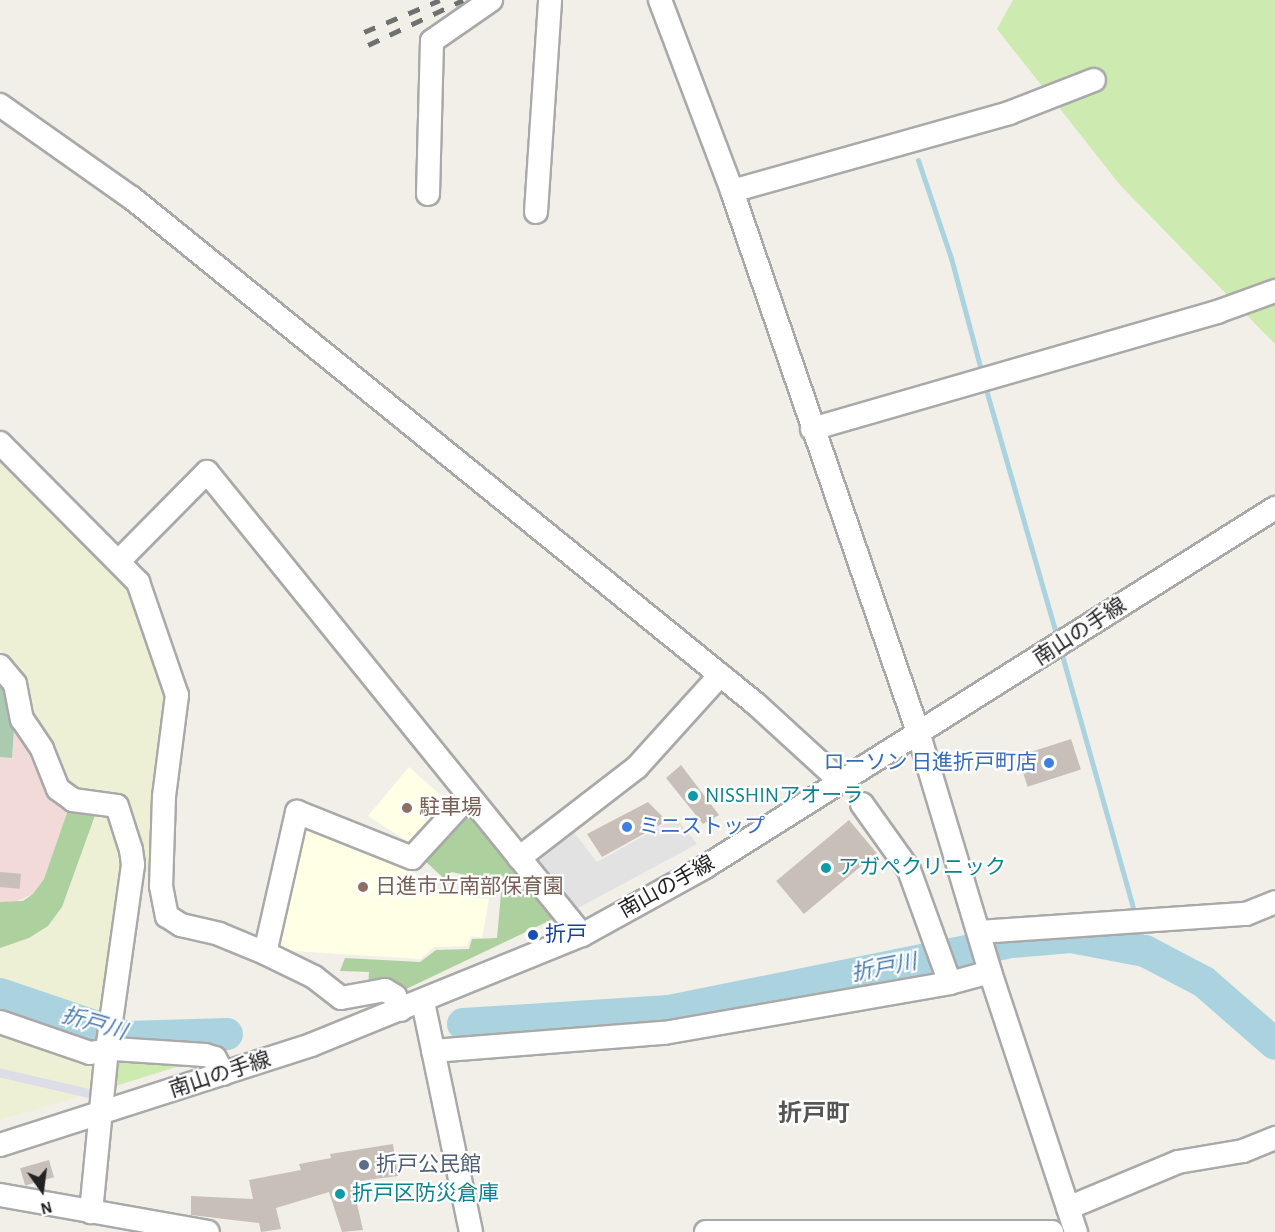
<!DOCTYPE html>
<html>
<head>
<meta charset="utf-8">
<style>
  body { margin:0 }
  #map { position:relative; width:1275px; height:1232px; overflow:hidden; background:#f2efe9; font-family:"Alegreya Sans","Noto Sans JP",sans-serif }
  div>[style] { position:absolute }
  .commercial>* { inset:0; background:#f2dad9 }
  .education>* { inset:0; background:#ffffe5 }
  .farmland>* { inset:0; background:#eef0d5 }
  .grass>* { inset:0; background:#cdebb0 }
  .forest>* { inset:0; background:#add19e }
  .cemetery>* { inset:0; background:#aacbaf }
  .parking>* { inset:0; background:#e2e2e2 }
  .plaza>* { inset:0; background:#dddde8; transform-origin:0 0 }
  .stream>* { height:5px; margin:-2.5px; padding:0 2.5px; transform-origin:2.5px; border-radius:2.5px; background:#aad3df }
  .river>* { height:32px; margin:-16px; padding:0 16px; transform-origin:16px; border-radius:16px; background:#aad3df }
  .building>* { inset:0; background:#c7bfb8; transform-origin:0 0 }
  .roads { filter:drop-shadow(2px 0 #a9a9a9) drop-shadow(-2px 0 #a9a9a9) drop-shadow(0 2px #a9a9a9) drop-shadow(0 -2px #a9a9a9) }
  .minor>* { height:22px; margin:-11px; padding:0 11px; transform-origin:11px; border-radius:11px; background:#fff }
  .rail>* { height:4.5px; margin-top:-2.25px; transform-origin:0; background:repeating-linear-gradient(90deg,#707070 0 12px,transparent 0 24px) }
  .dots>* { width:16px; height:16px; translate:-50% -50%; box-sizing:border-box; border:3px solid #fff; border-radius:50% }
  span { translate:-50% -50%; white-space:nowrap; text-align:center; line-height:1.15; -webkit-text-stroke:4.5px #fff; paint-order:stroke }
  .street-label { font-size:21px; color:#222 }
  .shop-label { font-size:21px; color:#366cbe }
  .right { translate:-100% -50%; text-align:right }
  .left { translate:0 -50%; text-align:left }
  .culture-label { font-size:21px; color:#0d838f }
  .education-label { font-size:21px; color:#785e54 }
  .transit-label { font-size:21px; color:#164399 }
  .service-label { font-size:21px; color:#4e5e75 }
  .water-label { font-size:22px; color:#4a7aab; font-style:italic }
  .quarter-label { font-size:24px; color:#555; font-weight:700 }
  .north { position:absolute; left:12px; top:1160px; width:60px; height:60px; -webkit-text-stroke:4px #fff; paint-order:stroke; rotate:166deg; font-size:16px; font-weight:700; line-height:24px; text-align:center; color:#222 }
  .north::after { content:''; display:block; margin:auto; width:21px; height:27px; background:#222; clip-path:polygon(50% 0,100% 100%,50% 72%,0 100%) }
</style>
</head>
<body>
<div id="map">
  <div class="commercial">
    <i style="clip-path:polygon(14px 728px,19px 729px,69px 807px,44px 879px,33px 894px,10px 904px,0 902px,0 757px,12px 757px)"></i>
  </div>
  <div class="education">
    <i style="clip-path:polygon(409px 767px,445px 799px,412px 844px,368px 816px)"></i>
    <i style="clip-path:polygon(304px 820px,431px 881px,442px 894px,489px 899px,482px 938px,471px 936px,467px 946px,434px 947px,420px 959px,278px 950px)"></i>
  </div>
  <div class="farmland">
    <i style="clip-path:polygon(0 451px,133px 584px,171px 695px,153px 875px,139px 861px,121px 800px,68px 791px,27px 716px,3px 660px,0 647px)"></i>
    <i style="clip-path:polygon(97px 810px,108px 811px,127px 857px,104px 1024px,0 988px,0 948px,29px 938px,48px 926px,62px 907px)"></i>
    <i style="clip-path:polygon(0 1027px,101px 1061px,98px 1091px,0 1120px)"></i>
  </div>
  <div class="grass">
    <i style="clip-path:polygon(1013px 0,1275px 0,1275px 344px,1120px 185px,997px 29px)"></i>
    <i style="clip-path:polygon(112px 1053px,202px 1059px,109px 1088px)"></i>
  </div>
  <div class="forest">
    <i style="clip-path:polygon(69px 807px,97px 810px,62px 907px,48px 926px,29px 938px,0 948px,0 902px,23px 901px,33px 894px,44px 879px)"></i>
    <i style="clip-path:polygon(467px 812px,553px 919px,402px 991px,368px 987px,369px 972px,340px 971px,345px 958px,420px 962px,436px 950px,469px 949px,472px 939px,497px 938px,502px 882px,451px 872px,451px 885px,425px 861px)"></i>
  </div>
  <div class="cemetery">
    <i style="clip-path:polygon(0 675px,19px 729px,14px 729px,12px 758px,0 757px)"></i>
  </div>
  <div class="parking">
    <i style="clip-path:polygon(676px 818px,697px 844px,567px 914px,529px 864px,573px 831px,597px 862px)"></i>
  </div>
  <div class="plaza">
    <i style="clip-path:polygon(0 1007px,22px 1014px,24px 1009px,45px 1017px,43px 1023px,62px 1030px,65px 1024px,102px 1043px,100px 1047px,0 1017px)"></i>
    <i style="left:98px;top:1091px;width:9px;height:102px;rotate:103deg"></i>
  </div>
  <div class="stream">
    <i style="left:918px;top:160px;width:103px;rotate:71.4deg"></i>
    <i style="left:951px;top:258px;width:112px;rotate:75deg"></i>
    <i style="left:987px;top:393px;width:257px;rotate:74deg"></i>
    <i style="left:1060px;top:648px;width:270px;rotate:74.3deg"></i>
    <i style="left:1141px;top:935px;width:16px;rotate:76deg"></i>
  </div>
  <div class="river">
    <i style="left:0;top:994px;width:134px;rotate:18.7deg"></i>
    <i style="left:127px;top:1037px;width:100px;rotate:-1.7deg"></i>
    <i style="left:463px;top:1024px;width:206px;rotate:-3.6deg"></i>
    <i style="left:669px;top:1011px;width:349px;rotate:-11.4deg"></i>
    <i style="left:1011px;top:942px;width:60px;rotate:-4.8deg"></i>
    <i style="left:1071px;top:937px;width:75px;rotate:10.7deg"></i>
    <i style="left:1145px;top:951px;width:67px;rotate:27.7deg"></i>
    <i style="left:1204px;top:982px;width:94px;rotate:41.1deg"></i>
  </div>
  <div class="building">
    <i style="left:1071px;top:739px;width:32px;height:56px;rotate:72deg"></i>
    <i style="clip-path:polygon(681px 765px,719px 815px,703px 824px,666px 778px)"></i>
    <i style="clip-path:polygon(648px 802px,667px 821px,602px 857px,587px 834px)"></i>
    <i style="left:849px;top:820px;width:43px;height:95px;rotate:50deg"></i>
    <i style="left:0;top:872px;width:21px;height:15px;rotate:5deg"></i>
    <i style="clip-path:polygon(393px 1144px,398px 1176px,352px 1182px,363px 1230px,342px 1232px,329px 1192px,276px 1208px,281px 1229px,261px 1232px,259px 1223px,191px 1215px,191px 1196px,253px 1199px,249px 1180px,301px 1170px,299px 1164px,331px 1158px,330px 1154px)"></i>
    <i style="left:49px;top:1160px;width:18px;height:30px;rotate:74deg"></i>
  </div>
  <div class="roads">
    <div class="minor">
      <i style="left:660px;top:0;width:204px;rotate:69.3deg"></i>
      <i style="left:732px;top:191px;width:575px;rotate:71.03deg"></i>
      <i style="left:919px;top:735px;width:247px;rotate:73.3deg"></i>
      <i style="left:990px;top:972px;width:274px;rotate:71.7deg"></i>
      <i style="left:0;top:105px;width:161px;rotate:35.2deg"></i>
      <i style="left:132px;top:198px;width:803px;rotate:39.04deg"></i>
      <i style="left:756px;top:704px;width:114px;rotate:42.5deg"></i>
      <i style="left:732px;top:191px;width:288px;rotate:-15.7deg"></i>
      <i style="left:1009px;top:113px;width:91px;rotate:-21.2deg"></i>
      <i style="left:428px;top:194px;width:153px;rotate:-88.5deg"></i>
      <i style="left:432px;top:41px;width:72px;rotate:-34.8deg"></i>
      <i style="left:536px;top:212px;width:212px;rotate:-86.2deg"></i>
      <i style="left:812px;top:429px;width:422px;rotate:-16.1deg"></i>
      <i style="left:1217px;top:312px;width:62px;rotate:-19.9deg"></i>
      <i style="left:0;top:443px;width:196px;rotate:45.2deg"></i>
      <i style="left:138px;top:582px;width:120px;rotate:71deg"></i>
      <i style="left:177px;top:695px;width:103px;rotate:97.3deg"></i>
      <i style="left:164px;top:797px;width:89px;rotate:91.9deg"></i>
      <i style="left:161px;top:886px;width:31px;rotate:79deg"></i>
      <i style="left:167px;top:916px;width:17px;rotate:33deg"></i>
      <i style="left:181px;top:925px;width:39px;rotate:13deg"></i>
      <i style="left:219px;top:934px;width:50px;rotate:22.4deg"></i>
      <i style="left:265px;top:953px;width:55px;rotate:26.1deg"></i>
      <i style="left:314px;top:977px;width:34px;rotate:38deg"></i>
      <i style="left:341px;top:998px;width:45px;rotate:-10.3deg"></i>
      <i style="left:385px;top:990px;width:12px;rotate:31deg"></i>
      <i style="left:395px;top:996px;width:15px;rotate:67deg"></i>
      <i style="left:119px;top:561px;width:125px;rotate:-45.3deg"></i>
      <i style="left:207px;top:472px;width:596px;rotate:50.99deg"></i>
      <i style="left:0;top:666px;width:23px;rotate:50deg"></i>
      <i style="left:15px;top:684px;width:36px;rotate:79deg"></i>
      <i style="left:22px;top:719px;width:36px;rotate:56deg"></i>
      <i style="left:42px;top:749px;width:43px;rotate:68.2deg"></i>
      <i style="left:58px;top:789px;width:19px;rotate:36deg"></i>
      <i style="left:73px;top:800px;width:44px;rotate:7.8deg"></i>
      <i style="left:117px;top:806px;width:46px;rotate:72.3deg"></i>
      <i style="left:131px;top:850px;width:15px;rotate:82deg"></i>
      <i style="left:133px;top:865px;width:186px;rotate:98deg"></i>
      <i style="left:107px;top:1049px;width:164px;rotate:95.6deg"></i>
      <i style="left:862px;top:804px;width:81px;rotate:54.5deg"></i>
      <i style="left:909px;top:870px;width:120px;rotate:70.1deg"></i>
      <i style="left:519px;top:858px;width:149px;rotate:-37.6deg"></i>
      <i style="left:637px;top:767px;width:124px;rotate:-47.9deg"></i>
      <i style="left:979px;top:932px;width:268px;rotate:-3.9deg"></i>
      <i style="left:1246px;top:914px;width:31px;rotate:-22deg"></i>
      <i style="left:265px;top:953px;width:145px;rotate:-77.2deg"></i>
      <i style="left:297px;top:812px;width:124px;rotate:21.8deg"></i>
      <i style="left:412px;top:858px;width:83px;rotate:-47.4deg"></i>
      <i style="left:423px;top:1002px;width:235px;rotate:78.2deg"></i>
      <i style="left:0;top:1022px;width:95px;rotate:19deg"></i>
      <i style="left:90px;top:1053px;width:24px;rotate:-9deg"></i>
      <i style="left:114px;top:1049px;width:91px;rotate:3.8deg"></i>
      <i style="left:205px;top:1055px;width:10px;rotate:17deg"></i>
      <i style="left:215px;top:1058px;width:18px;rotate:63deg"></i>
      <i style="left:433px;top:1051px;width:232px;rotate:-4.5deg"></i>
      <i style="left:664px;top:1033px;width:290px;rotate:-9.9deg"></i>
      <i style="left:950px;top:983px;width:41px;rotate:-15.4deg"></i>
      <i style="left:0;top:1145px;width:327px;rotate:-17.8deg"></i>
      <i style="left:311px;top:1045px;width:292px;rotate:-22.1deg"></i>
      <i style="left:582px;top:935px;width:141px;rotate:-28.9deg"></i>
      <i style="left:705px;top:867px;width:674px;rotate:-32.2deg"></i>
      <i style="left:0;top:1195px;width:211px;rotate:10.1deg"></i>
      <i style="left:1068px;top:1208px;width:119px;rotate:-22.7deg"></i>
      <i style="left:1178px;top:1162px;width:66px;rotate:-9.6deg"></i>
      <i style="left:1243px;top:1151px;width:35px;rotate:-22deg"></i>
      <i style="left:706px;top:1232px;width:346px"></i>
    </div>
  </div>
  <div class="rail">
    <i style="left:364px;top:32px;width:82px;rotate:-22.8deg"></i>
    <i style="left:368px;top:45px;width:105px;rotate:-25.3deg"></i>
  </div>
  <div class="dots">
    <i style="left:1049px;top:763px;background:#3f7fe0"></i>
    <i style="left:693px;top:796px;background:#0f9aa8"></i>
    <i style="left:407px;top:808px;background:#8d6e63"></i>
    <i style="left:627px;top:827px;background:#3f7fe0"></i>
    <i style="left:826px;top:868px;background:#0f9aa8"></i>
    <i style="left:363px;top:887px;background:#8d6e63"></i>
    <i style="left:533px;top:935px;background:#1a4fb4"></i>
    <i style="left:364px;top:1165px;background:#5c6f8a"></i>
    <i style="left:340px;top:1194px;background:#0f9aa8"></i>
  </div>
  <div class="street-label">
    <span style="left:1080px;top:632px;rotate:-33deg">南山の手線</span>
    <span style="left:667px;top:887px;rotate:-29deg">南山の手線</span>
    <span style="left:220px;top:1075px;rotate:-18deg">南山の手線</span>
  </div>
  <div class="shop-label">
    <span class="right" style="left:1037px;top:763px">ローソン 日進折戸町店</span>
    <span class="left" style="left:639px;top:827px">ミニストップ</span>
  </div>
  <div class="culture-label">
    <span class="left" style="left:705px;top:796px">NISSHINアオーラ</span>
    <span class="left" style="left:838px;top:868px">アガぺクリニック</span>
    <span class="left" style="left:352px;top:1194px">折戸区防災倉庫</span>
  </div>
  <div class="education-label">
    <span class="left" style="left:419px;top:808px">駐車場</span>
    <span class="left" style="left:375px;top:887px">日進市立南部保育園</span>
  </div>
  <div class="transit-label">
    <span class="left" style="left:545px;top:935px">折戸</span>
  </div>
  <div class="service-label">
    <span class="left" style="left:376px;top:1165px">折戸公民館</span>
  </div>
  <div class="water-label">
    <span style="left:884px;top:968px;rotate:-11deg">折戸川</span>
    <span style="left:94px;top:1024px;rotate:16deg">折戸川</span>
  </div>
  <div class="quarter-label">
    <span style="left:814px;top:1115px">折戸町</span>
  </div>
  <div class="north">N</div>
</div>
</body>
</html>
